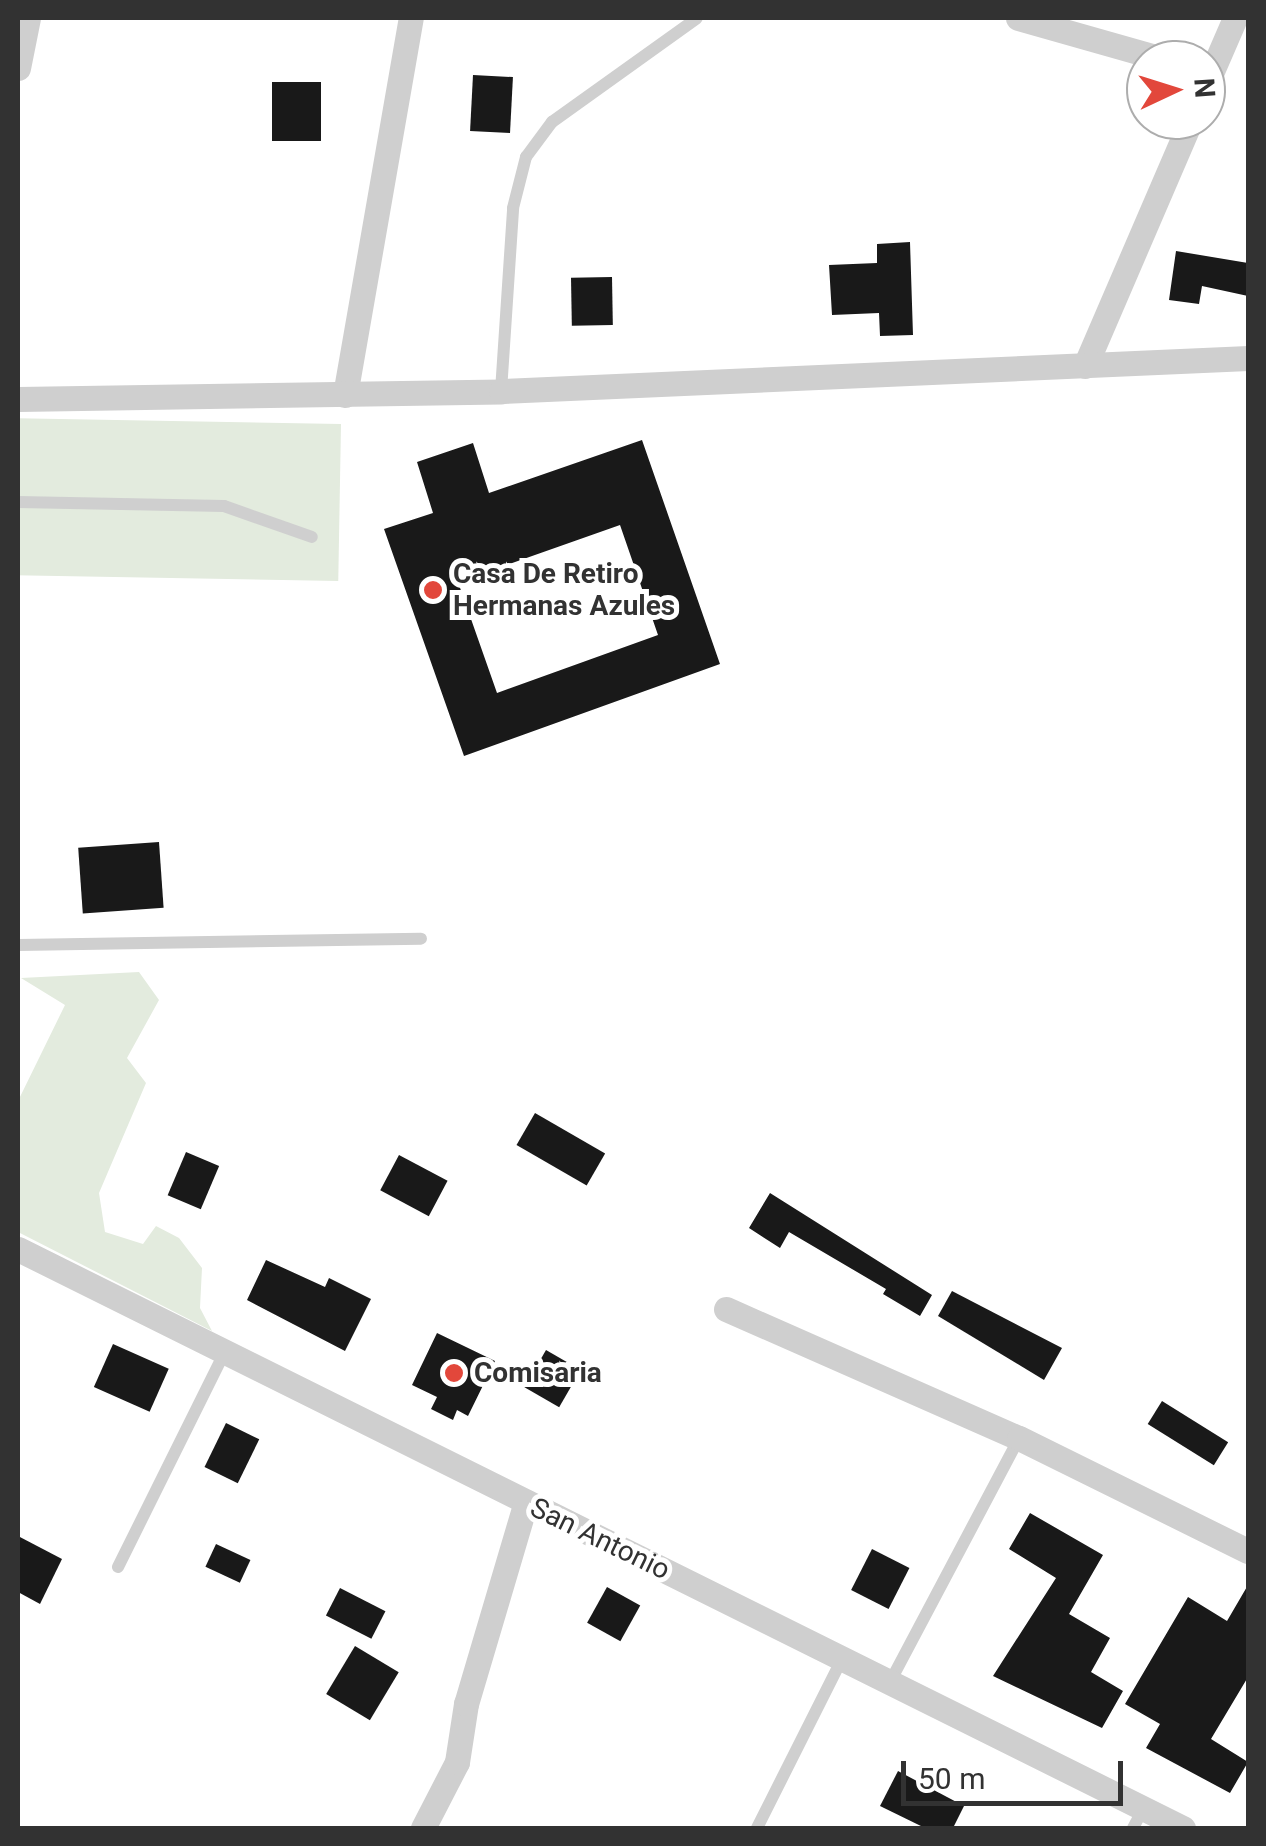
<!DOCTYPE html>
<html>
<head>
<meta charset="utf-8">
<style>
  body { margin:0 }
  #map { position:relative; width:1266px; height:1846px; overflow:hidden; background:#fff; font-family:Roboto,sans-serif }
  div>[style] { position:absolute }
  .green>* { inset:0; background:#e3ebde; transform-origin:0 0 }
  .building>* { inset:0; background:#191919; transform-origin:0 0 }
  .service>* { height:12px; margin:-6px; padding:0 6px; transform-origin:6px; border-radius:6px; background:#cfcfcf }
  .minor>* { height:25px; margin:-12.5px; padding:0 12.5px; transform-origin:12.5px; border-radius:12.5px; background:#cfcfcf }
  .dots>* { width:28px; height:28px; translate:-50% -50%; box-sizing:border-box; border:5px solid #fff; border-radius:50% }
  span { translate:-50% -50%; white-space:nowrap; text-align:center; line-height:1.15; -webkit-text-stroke:10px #fff; paint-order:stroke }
  .poi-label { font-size:28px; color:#323232; font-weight:700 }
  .left { translate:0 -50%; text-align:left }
  .street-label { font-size:28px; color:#323232 }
  .frame { position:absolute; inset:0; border:20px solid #323232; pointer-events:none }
  .north { position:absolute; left:1126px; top:40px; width:100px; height:100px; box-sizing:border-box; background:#fff; border:2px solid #adadad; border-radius:50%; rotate:86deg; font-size:28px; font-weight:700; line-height:40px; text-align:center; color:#323232 }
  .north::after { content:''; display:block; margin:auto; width:35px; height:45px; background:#e2473b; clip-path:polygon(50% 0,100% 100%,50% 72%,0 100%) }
  .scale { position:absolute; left:901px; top:1761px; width:222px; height:45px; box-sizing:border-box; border:5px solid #323232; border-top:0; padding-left:12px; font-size:30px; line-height:35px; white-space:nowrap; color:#323232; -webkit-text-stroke:8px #fff; paint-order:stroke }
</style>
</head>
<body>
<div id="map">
  <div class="green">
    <i style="left:341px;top:424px;width:157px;height:323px;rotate:91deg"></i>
    <i style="clip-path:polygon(139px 972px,159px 1000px,127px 1058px,146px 1083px,99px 1193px,105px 1232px,143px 1244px,156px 1226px,179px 1238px,202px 1268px,200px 1308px,212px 1331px,18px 1232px,18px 1101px,65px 1005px,21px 978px)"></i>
  </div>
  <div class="building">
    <i style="left:473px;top:75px;width:40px;height:56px;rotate:3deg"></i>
    <i style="left:272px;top:82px;width:49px;height:59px"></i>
    <i style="clip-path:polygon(910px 242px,913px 335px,880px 336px,879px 313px,832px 315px,829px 265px,877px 263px,877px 244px)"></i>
    <i style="clip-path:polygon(1176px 251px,1248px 263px,1248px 296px,1202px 286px,1199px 304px,1169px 300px)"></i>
    <i style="left:612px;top:277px;width:48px;height:41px;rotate:89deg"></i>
    <i style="clip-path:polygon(evenodd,642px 440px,720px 664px,464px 756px,384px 529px,433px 513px,417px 462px,473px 443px,489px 493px,642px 440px,620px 525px,658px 635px,497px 693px,458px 582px,620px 525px)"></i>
    <i style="left:159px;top:842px;width:66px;height:81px;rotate:86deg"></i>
    <i style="left:535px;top:1113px;width:81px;height:37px;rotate:30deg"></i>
    <i style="left:186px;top:1152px;width:36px;height:47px;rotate:23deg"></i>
    <i style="left:399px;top:1155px;width:55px;height:40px;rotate:28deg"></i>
    <i style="clip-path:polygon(770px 1193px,932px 1295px,920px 1316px,883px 1294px,886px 1289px,789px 1232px,780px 1248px,749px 1228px)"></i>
    <i style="clip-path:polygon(266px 1260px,325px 1287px,329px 1278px,371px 1299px,345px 1351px,247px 1300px)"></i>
    <i style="clip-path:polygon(952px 1291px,1062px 1348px,1044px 1380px,938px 1316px)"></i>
    <i style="clip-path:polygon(437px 1333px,495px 1361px,468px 1416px,457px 1410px,453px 1420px,431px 1409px,437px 1397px,412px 1385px)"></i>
    <i style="left:113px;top:1344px;width:61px;height:47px;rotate:24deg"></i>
    <i style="left:546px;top:1350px;width:40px;height:43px;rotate:30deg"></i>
    <i style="left:1162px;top:1401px;width:78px;height:27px;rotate:32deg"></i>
    <i style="left:226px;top:1423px;width:37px;height:49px;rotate:26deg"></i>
    <i style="clip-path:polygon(1030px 1513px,1103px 1555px,1069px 1614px,1110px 1638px,1091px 1672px,1123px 1691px,1102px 1728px,993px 1676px,1056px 1578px,1009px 1549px)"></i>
    <i style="clip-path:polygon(18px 1536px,62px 1559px,40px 1604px,18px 1592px)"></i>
    <i style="left:216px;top:1544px;width:38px;height:25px;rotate:25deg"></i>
    <i style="left:872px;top:1549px;width:42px;height:46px;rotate:27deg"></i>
    <i style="clip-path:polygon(1248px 1585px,1248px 1677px,1211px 1739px,1248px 1762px,1230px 1793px,1146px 1748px,1160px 1724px,1125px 1704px,1188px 1597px,1227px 1621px)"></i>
    <i style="left:607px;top:1587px;width:38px;height:41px;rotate:29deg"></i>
    <i style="left:340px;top:1588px;width:51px;height:31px;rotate:27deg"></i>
    <i style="left:355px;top:1646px;width:51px;height:56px;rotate:31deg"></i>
    <i style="clip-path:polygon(898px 1771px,964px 1806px,953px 1828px,925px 1828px,880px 1806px)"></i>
  </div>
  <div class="service">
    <i style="left:501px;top:391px;width:183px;rotate:-86.2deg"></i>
    <i style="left:513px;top:208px;width:53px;rotate:-75.7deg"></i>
    <i style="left:526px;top:157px;width:44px;rotate:-53.4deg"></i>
    <i style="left:552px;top:122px;width:178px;rotate:-35.6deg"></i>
    <i style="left:18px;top:502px;width:206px;rotate:1.1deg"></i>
    <i style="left:224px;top:506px;width:93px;rotate:19.4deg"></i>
    <i style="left:18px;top:945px;width:403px;rotate:-0.9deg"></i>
    <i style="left:118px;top:1567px;width:241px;rotate:-63.6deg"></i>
    <i style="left:890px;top:1682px;width:276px;rotate:-62.1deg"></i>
    <i style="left:757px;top:1828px;width:189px;rotate:-63.3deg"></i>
    <i style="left:1133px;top:1828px;width:21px;rotate:-62deg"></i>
  </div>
  <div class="minor">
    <i style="left:1018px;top:18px;width:154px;rotate:15.8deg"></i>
    <i style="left:18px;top:68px;width:51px;rotate:-78.7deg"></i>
    <i style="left:1206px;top:85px;width:73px;rotate:-66.6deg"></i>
    <i style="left:1085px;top:366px;width:268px;rotate:-66.7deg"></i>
    <i style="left:345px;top:395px;width:383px;rotate:-80.1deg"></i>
    <i style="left:18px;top:399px;width:483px;rotate:-0.9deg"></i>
    <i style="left:501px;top:391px;width:748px;rotate:-2.53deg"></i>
    <i style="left:18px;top:1249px;width:1301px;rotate:26.43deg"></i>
    <i style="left:726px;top:1309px;width:320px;rotate:23.8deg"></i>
    <i style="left:1019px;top:1438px;width:255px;rotate:26.3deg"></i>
    <i style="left:423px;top:1828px;width:74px;rotate:-62.7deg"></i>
    <i style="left:457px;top:1762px;width:59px;rotate:-81.2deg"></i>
    <i style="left:466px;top:1704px;width:211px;rotate:-73.5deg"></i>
  </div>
  <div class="dots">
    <i style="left:433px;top:590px;background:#e2473b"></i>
    <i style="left:454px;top:1373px;background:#e2473b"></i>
  </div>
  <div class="poi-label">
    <span class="left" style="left:453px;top:590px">Casa De Retiro<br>Hermanas Azules</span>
    <span class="left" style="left:474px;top:1373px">Comisaria</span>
  </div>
  <div class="street-label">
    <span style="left:600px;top:1539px;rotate:26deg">San Antonio</span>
  </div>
  <div class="frame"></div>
  <div class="north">N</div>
  <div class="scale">50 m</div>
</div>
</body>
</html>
